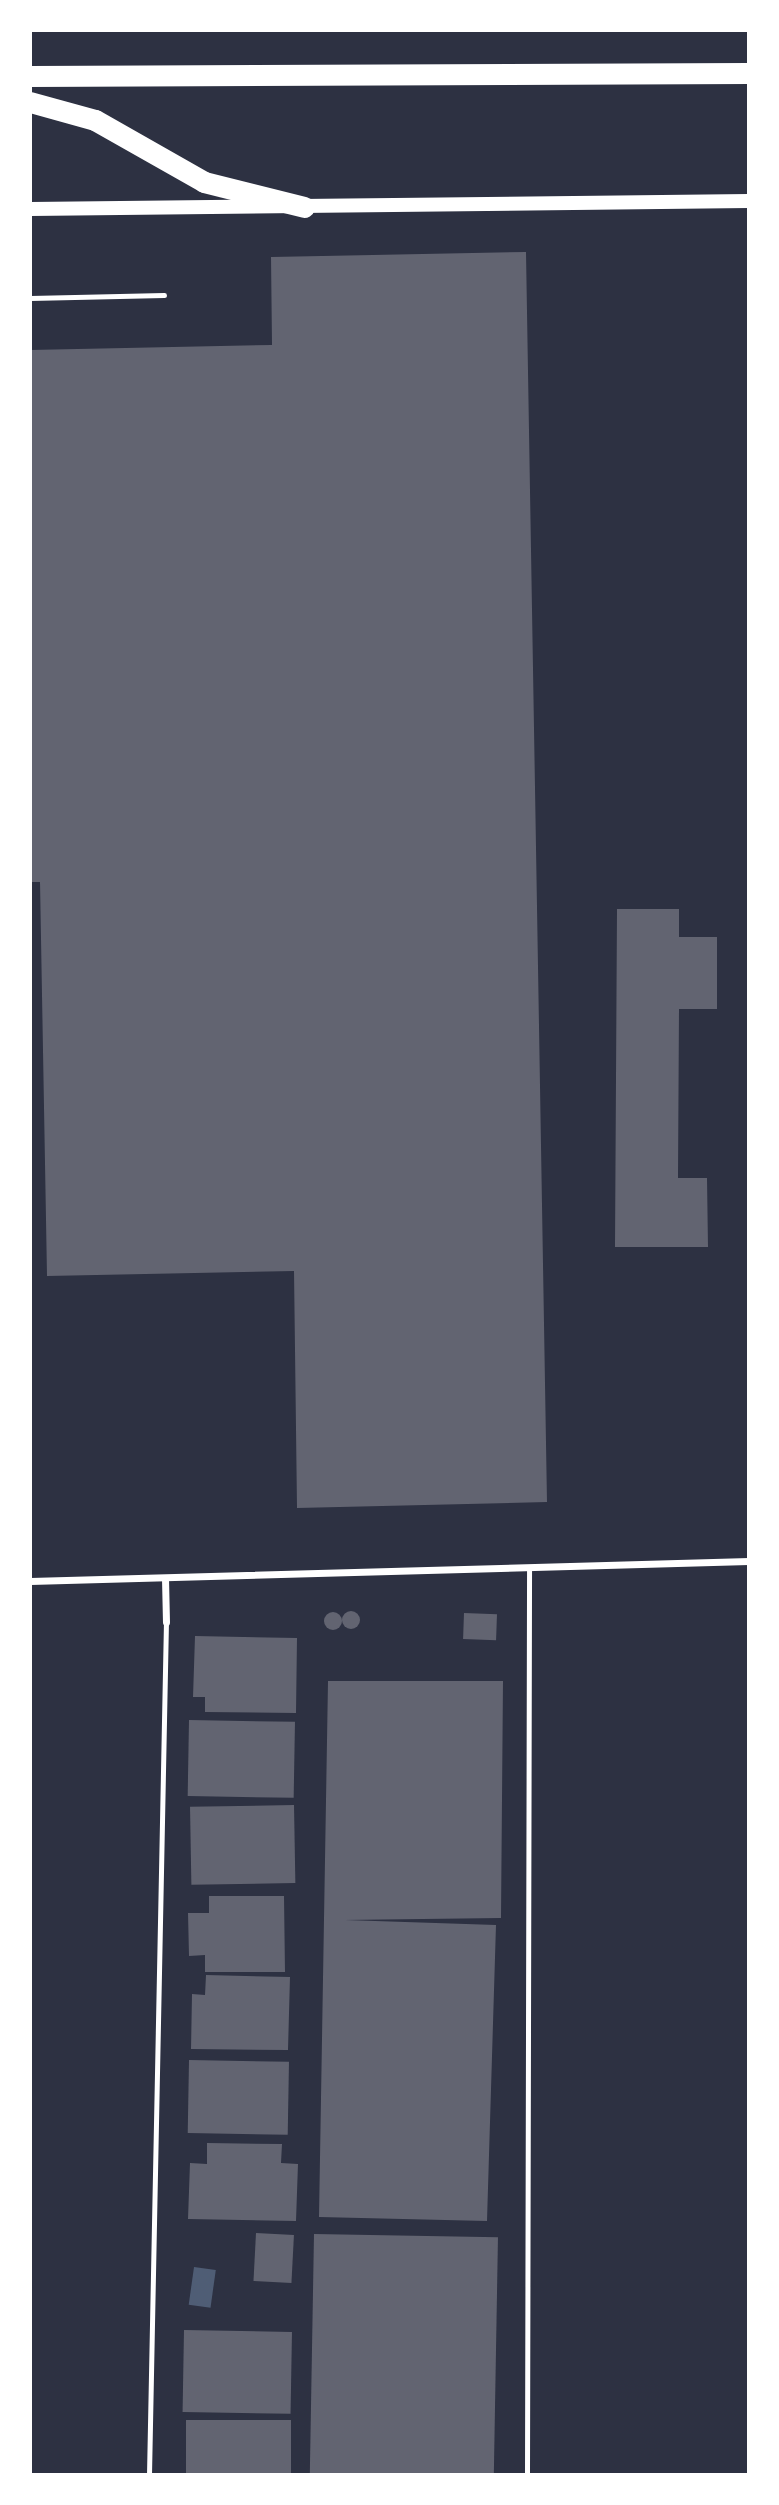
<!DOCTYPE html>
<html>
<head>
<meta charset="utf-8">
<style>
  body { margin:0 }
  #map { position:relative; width:779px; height:2505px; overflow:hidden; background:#2d3142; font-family:Signika,sans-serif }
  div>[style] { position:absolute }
  .water>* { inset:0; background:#4f5d75; transform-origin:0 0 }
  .building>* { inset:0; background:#626471; transform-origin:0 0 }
  .round { border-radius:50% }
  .service>* { height:5px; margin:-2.5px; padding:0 2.5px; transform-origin:2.5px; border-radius:2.5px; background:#fff }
  .minor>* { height:7px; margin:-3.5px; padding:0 3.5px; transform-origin:3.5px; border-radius:3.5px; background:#fff }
  .secondary>* { height:14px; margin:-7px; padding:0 7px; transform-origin:7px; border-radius:7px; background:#fff }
  .motorway>* { height:21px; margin:-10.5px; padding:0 10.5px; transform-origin:10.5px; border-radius:10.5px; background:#fff }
  span { translate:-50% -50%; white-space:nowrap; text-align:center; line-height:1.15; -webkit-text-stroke:7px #fff; paint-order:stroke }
  .frame { position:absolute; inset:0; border:32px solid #fff; pointer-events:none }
</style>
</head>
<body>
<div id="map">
  <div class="water">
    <i style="left:194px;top:2267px;width:22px;height:38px;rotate:8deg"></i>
  </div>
  <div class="building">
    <i style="clip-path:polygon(526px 252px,547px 1502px,297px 1508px,294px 1271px,47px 1276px,40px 882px,30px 882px,30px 350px,272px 345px,271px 257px)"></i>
    <i style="clip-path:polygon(617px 909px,679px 909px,679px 937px,717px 937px,717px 1009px,679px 1009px,678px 1178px,707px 1178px,708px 1247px,615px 1247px)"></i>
    <i class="round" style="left:342px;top:1611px;width:18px;height:18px"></i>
    <i class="round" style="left:324px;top:1612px;width:18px;height:18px"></i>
    <i style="left:464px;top:1613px;width:33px;height:26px;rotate:2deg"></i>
    <i style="clip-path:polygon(195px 1636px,297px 1638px,296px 1713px,205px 1712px,205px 1697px,193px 1697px)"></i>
    <i style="clip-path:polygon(328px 1681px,503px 1681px,501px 1918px,345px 1920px,496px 1925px,487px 2221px,319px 2217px)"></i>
    <i style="left:189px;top:1720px;width:106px;height:76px;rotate:1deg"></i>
    <i style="left:294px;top:1805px;width:78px;height:104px;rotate:89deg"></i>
    <i style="clip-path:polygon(209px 1896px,284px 1896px,285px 1972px,205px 1972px,205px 1955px,189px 1956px,188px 1913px,209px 1913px)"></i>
    <i style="clip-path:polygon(206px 1975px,290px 1977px,288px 2050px,191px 2049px,192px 1994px,205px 1995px)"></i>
    <i style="left:189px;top:2060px;width:100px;height:73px;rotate:1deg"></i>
    <i style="clip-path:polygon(207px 2143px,282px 2144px,281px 2163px,298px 2164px,296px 2221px,188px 2219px,190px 2163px,207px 2164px)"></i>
    <i style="left:256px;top:2233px;width:38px;height:48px;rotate:3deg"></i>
    <i style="left:314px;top:2234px;width:184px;height:241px;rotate:1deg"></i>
    <i style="left:184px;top:2330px;width:108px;height:82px;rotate:1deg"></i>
    <i style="left:186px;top:2420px;width:105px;height:55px"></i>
  </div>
  <div class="service">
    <i style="left:30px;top:298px;width:134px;rotate:-1.3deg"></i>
    <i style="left:149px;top:2475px;width:853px;rotate:-88.86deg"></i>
    <i style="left:527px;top:2475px;width:905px;rotate:-89.87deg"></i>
  </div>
  <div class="minor">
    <i style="left:165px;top:1578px;width:44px;rotate:88.7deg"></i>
    <i style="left:30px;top:1581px;width:719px;rotate:-1.59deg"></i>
  </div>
  <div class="secondary">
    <i style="left:30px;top:209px;width:719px;rotate:-0.64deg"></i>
  </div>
  <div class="motorway">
    <i style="left:30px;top:76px;width:719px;rotate:-0.24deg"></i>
    <i style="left:30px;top:102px;width:67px;rotate:15.5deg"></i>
    <i style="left:95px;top:120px;width:125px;rotate:29.6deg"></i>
    <i style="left:204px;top:182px;width:103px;rotate:14deg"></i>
  </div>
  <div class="frame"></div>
</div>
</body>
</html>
